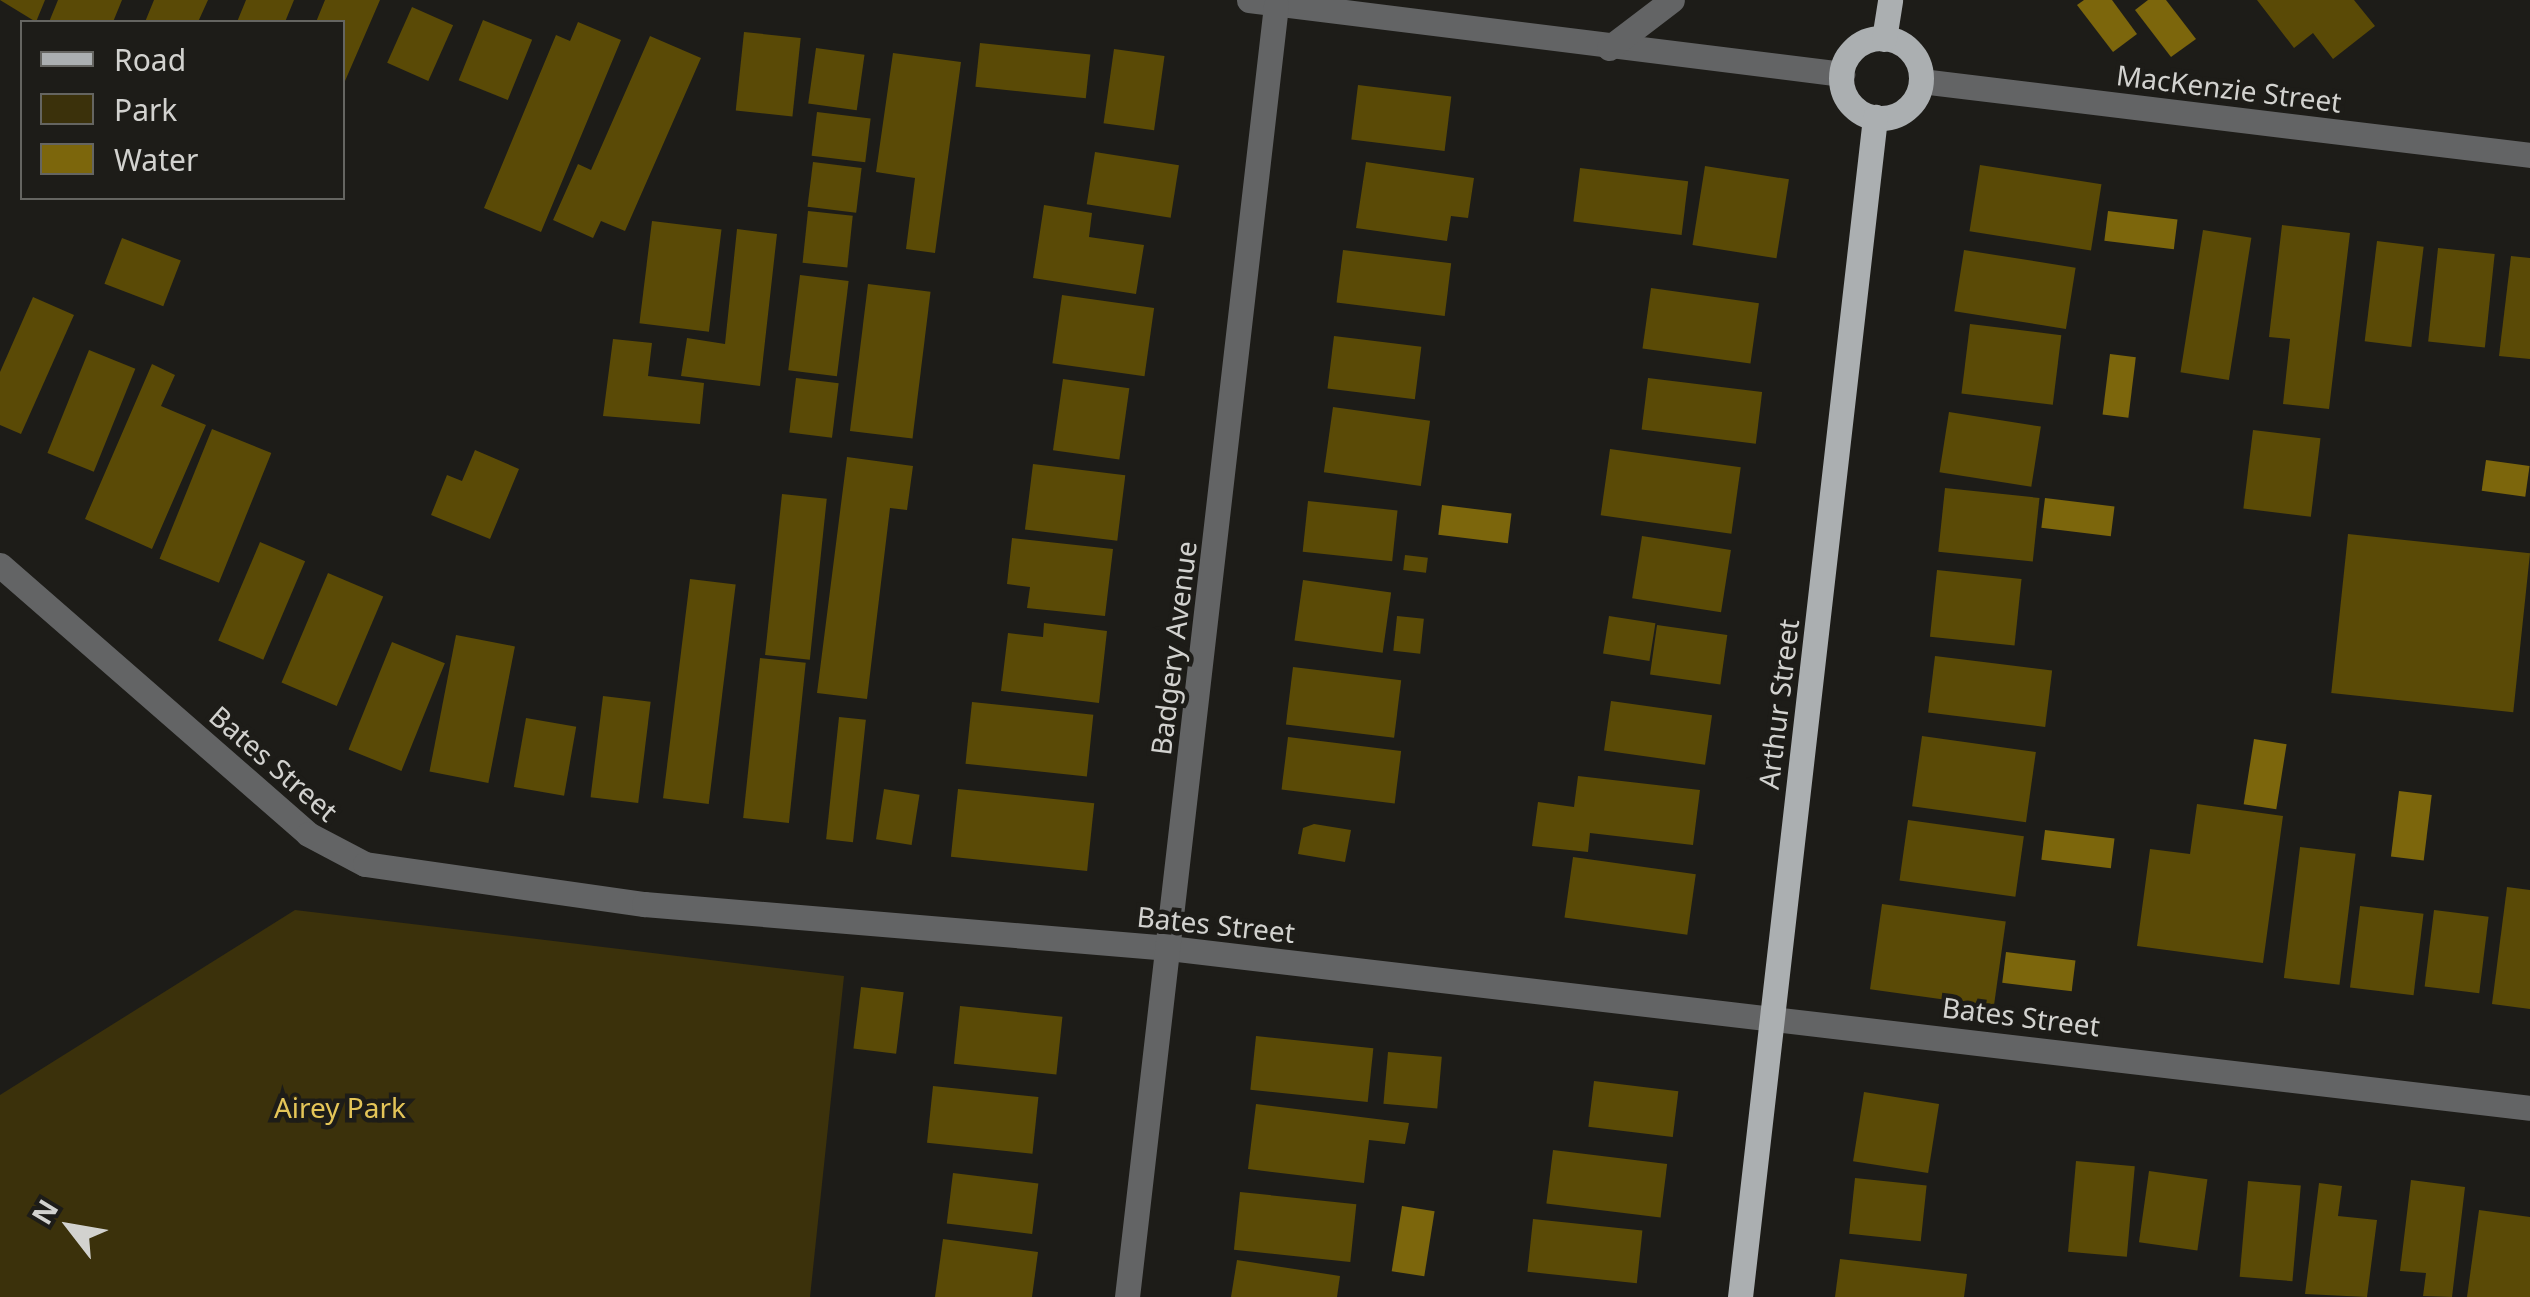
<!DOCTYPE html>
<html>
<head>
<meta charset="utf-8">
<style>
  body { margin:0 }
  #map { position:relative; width:2530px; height:1297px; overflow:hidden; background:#1d1c18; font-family:"Noto Sans",sans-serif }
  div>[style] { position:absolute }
  .green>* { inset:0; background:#3b310b }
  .water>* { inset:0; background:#7c660c; transform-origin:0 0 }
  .building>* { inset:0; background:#5a4a06; transform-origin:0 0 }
  .minor>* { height:25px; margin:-12.5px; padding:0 12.5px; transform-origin:12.5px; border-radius:12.5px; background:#636465 }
  .major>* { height:25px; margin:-12.5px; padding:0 12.5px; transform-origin:12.5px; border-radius:12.5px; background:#abafb1 }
  .major>.ring { margin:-12.5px; padding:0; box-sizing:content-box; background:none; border:25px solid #abafb1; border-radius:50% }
  span { translate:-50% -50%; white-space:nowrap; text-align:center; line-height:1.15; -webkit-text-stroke:9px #1d1c18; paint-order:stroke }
  .street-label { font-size:28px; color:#d2d2cf }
  .park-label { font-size:28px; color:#e4c558 }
  .legend { position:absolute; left:20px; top:20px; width:325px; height:180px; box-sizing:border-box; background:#1d1c18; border:2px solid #656561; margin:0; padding:12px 18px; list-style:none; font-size:30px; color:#d2d2cf }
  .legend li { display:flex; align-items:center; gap:20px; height:50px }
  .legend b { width:50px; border:2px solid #656561 }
  .north { position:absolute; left:20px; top:1177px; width:100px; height:100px; -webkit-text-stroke:8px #1d1c18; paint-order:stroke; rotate:301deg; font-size:28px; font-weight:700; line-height:40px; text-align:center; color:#d2d2cf }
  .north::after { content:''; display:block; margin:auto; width:35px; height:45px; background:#d2d2cf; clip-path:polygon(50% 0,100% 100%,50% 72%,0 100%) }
</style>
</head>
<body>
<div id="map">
  <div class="green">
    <i style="clip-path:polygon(295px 910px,844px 976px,810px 1297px,0 1297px,0 1095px)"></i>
  </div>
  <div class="water">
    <i style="clip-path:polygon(2084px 0,2112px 0,2137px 34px,2113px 52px,2077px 5px)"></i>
    <i style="clip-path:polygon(2148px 0,2166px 0,2196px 39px,2171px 57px,2135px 10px)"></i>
    <i style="left:2108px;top:211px;width:70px;height:30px;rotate:7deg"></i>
    <i style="left:2110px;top:354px;width:26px;height:61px;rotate:7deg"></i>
    <i style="left:2486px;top:460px;width:44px;height:31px;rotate:8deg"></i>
    <i style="left:2045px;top:498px;width:70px;height:30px;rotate:7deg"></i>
    <i style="left:1442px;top:505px;width:70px;height:30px;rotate:7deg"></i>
    <i style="left:2254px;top:739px;width:33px;height:66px;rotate:9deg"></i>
    <i style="left:2399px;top:791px;width:33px;height:66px;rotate:7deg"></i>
    <i style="left:2045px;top:830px;width:70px;height:30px;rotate:7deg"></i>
    <i style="left:2006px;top:952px;width:70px;height:31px;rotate:7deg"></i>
    <i style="left:1402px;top:1206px;width:33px;height:66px;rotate:9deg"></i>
  </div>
  <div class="building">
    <i style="clip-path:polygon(0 0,45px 0,36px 22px)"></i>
    <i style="clip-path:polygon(58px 0,122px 0,113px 22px,49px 22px)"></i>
    <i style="clip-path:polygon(154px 0,208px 0,198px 22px,145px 22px)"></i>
    <i style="clip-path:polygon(246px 0,294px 0,285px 22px,237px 22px)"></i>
    <i style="clip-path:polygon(325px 0,380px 0,342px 88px,342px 22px,316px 22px)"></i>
    <i style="clip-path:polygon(2257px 0,2354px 0,2375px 26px,2333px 59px,2313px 33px,2294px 48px)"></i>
    <i style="left:412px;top:7px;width:45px;height:61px;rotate:24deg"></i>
    <i style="left:483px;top:20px;width:53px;height:65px;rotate:22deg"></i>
    <i style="clip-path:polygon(578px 22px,621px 40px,541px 232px,484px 208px,556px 35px,570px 41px)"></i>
    <i style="left:744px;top:32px;width:57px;height:79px;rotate:6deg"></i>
    <i style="clip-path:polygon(650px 36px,701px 58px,625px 231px,601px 221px,593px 238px,553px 220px,578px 164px,591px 170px)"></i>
    <i style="left:980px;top:43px;width:111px;height:44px;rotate:6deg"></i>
    <i style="left:816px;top:48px;width:49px;height:56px;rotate:8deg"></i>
    <i style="left:1114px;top:49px;width:51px;height:75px;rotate:8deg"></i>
    <i style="clip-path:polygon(893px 53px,961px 62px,935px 253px,906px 249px,915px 178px,876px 172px)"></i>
    <i style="left:1358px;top:85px;width:94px;height:55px;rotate:7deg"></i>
    <i style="left:817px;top:112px;width:54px;height:44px;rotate:7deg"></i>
    <i style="left:1095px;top:152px;width:85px;height:53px;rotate:9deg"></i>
    <i style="left:813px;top:162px;width:49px;height:45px;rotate:7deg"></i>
    <i style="clip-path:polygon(1366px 162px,1474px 178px,1468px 218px,1451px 216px,1447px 241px,1356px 228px)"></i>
    <i style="left:1980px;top:165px;width:123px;height:67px;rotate:9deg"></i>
    <i style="left:1705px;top:166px;width:85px;height:80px;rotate:9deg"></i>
    <i style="left:1580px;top:168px;width:109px;height:54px;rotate:7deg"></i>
    <i style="clip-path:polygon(1044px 205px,1092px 213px,1089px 237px,1144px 245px,1136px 294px,1033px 278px)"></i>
    <i style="left:808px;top:211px;width:45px;height:52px;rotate:6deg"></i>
    <i style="left:652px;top:221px;width:70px;height:103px;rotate:7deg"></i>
    <i style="clip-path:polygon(2282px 225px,2350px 233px,2329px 409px,2283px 404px,2290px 339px,2269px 337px)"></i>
    <i style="clip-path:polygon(737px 229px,777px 234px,760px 386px,681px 376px,687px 338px,725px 344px)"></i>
    <i style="left:2203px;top:230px;width:49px;height:144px;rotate:9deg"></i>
    <i style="left:122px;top:238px;width:63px;height:49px;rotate:21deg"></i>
    <i style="left:2377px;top:241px;width:47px;height:101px;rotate:7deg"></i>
    <i style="left:2438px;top:248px;width:57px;height:94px;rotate:6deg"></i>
    <i style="left:1343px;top:250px;width:109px;height:53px;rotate:7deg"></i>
    <i style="left:1964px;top:250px;width:113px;height:62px;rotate:9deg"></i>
    <i style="clip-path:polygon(2511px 256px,2530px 258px,2530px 359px,2499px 356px)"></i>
    <i style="left:800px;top:275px;width:49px;height:96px;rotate:7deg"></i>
    <i style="left:868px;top:284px;width:63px;height:148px;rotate:7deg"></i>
    <i style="left:1651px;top:288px;width:109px;height:61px;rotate:8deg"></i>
    <i style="left:1062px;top:295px;width:93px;height:69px;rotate:8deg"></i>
    <i style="clip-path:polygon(33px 297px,74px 315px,21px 434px,0 425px,0 372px)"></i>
    <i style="left:1970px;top:324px;width:92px;height:70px;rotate:7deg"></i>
    <i style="left:1334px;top:336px;width:88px;height:53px;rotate:7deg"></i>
    <i style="clip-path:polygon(613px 339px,652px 343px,648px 376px,704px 383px,700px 424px,603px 416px)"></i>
    <i style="left:89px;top:350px;width:50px;height:111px;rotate:22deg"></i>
    <i style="clip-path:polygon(152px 364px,175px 375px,161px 406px,206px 425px,152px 549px,85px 519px)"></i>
    <i style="left:796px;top:378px;width:43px;height:55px;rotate:7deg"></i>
    <i style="left:1648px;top:378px;width:115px;height:52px;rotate:7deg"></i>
    <i style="left:1063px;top:379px;width:67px;height:72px;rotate:8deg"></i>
    <i style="left:1333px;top:407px;width:98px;height:66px;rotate:8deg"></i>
    <i style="left:1949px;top:412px;width:93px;height:61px;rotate:9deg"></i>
    <i style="left:212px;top:429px;width:64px;height:140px;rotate:22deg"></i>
    <i style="left:2253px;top:430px;width:68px;height:79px;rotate:7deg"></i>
    <i style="left:1610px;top:449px;width:132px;height:67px;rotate:8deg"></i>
    <i style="clip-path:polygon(475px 450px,519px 469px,490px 539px,431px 515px,447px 475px,462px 481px)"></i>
    <i style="clip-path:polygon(847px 457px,913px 466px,907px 510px,890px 508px,867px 699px,817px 693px)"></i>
    <i style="left:1033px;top:464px;width:93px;height:66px;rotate:7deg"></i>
    <i style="left:1945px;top:488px;width:95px;height:64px;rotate:6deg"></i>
    <i style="left:782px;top:494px;width:45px;height:162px;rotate:6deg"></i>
    <i style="left:1308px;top:501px;width:90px;height:51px;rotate:6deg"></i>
    <i style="left:2348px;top:534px;width:183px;height:160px;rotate:6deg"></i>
    <i style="left:1642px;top:536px;width:90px;height:63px;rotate:9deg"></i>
    <i style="clip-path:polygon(1012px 538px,1113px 549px,1105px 616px,1027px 608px,1030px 587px,1007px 584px)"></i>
    <i style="left:260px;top:542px;width:49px;height:107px;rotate:23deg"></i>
    <i style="left:1405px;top:555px;width:23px;height:15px;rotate:7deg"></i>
    <i style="left:1937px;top:570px;width:85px;height:67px;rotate:6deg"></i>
    <i style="left:328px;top:573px;width:60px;height:119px;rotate:23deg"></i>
    <i style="left:690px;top:579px;width:46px;height:221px;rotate:7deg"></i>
    <i style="left:1303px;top:580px;width:89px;height:61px;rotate:8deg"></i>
    <i style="left:1397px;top:616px;width:27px;height:35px;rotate:6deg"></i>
    <i style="left:1609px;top:616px;width:47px;height:38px;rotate:9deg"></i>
    <i style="clip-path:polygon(1044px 623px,1107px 631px,1099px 703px,1001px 691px,1008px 633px,1043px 637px)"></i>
    <i style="left:1657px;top:625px;width:71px;height:50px;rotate:8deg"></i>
    <i style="left:456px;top:635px;width:60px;height:139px;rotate:11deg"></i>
    <i style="left:392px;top:642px;width:57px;height:116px;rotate:22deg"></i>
    <i style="left:1935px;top:656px;width:118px;height:57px;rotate:7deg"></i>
    <i style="left:760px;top:658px;width:46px;height:161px;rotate:6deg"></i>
    <i style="left:1293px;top:667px;width:109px;height:58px;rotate:7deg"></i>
    <i style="left:603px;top:696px;width:48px;height:102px;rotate:7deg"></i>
    <i style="left:1611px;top:701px;width:102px;height:50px;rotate:8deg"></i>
    <i style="left:972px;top:702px;width:122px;height:62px;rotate:6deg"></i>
    <i style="left:839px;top:717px;width:27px;height:123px;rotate:6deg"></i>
    <i style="left:526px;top:718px;width:51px;height:70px;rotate:10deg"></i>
    <i style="left:1922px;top:736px;width:115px;height:71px;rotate:8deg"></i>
    <i style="left:1288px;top:737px;width:114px;height:53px;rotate:7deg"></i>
    <i style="clip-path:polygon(1578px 776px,1700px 790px,1693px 845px,1590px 833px,1588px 852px,1532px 846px,1538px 802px,1574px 807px)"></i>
    <i style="left:884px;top:789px;width:36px;height:51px;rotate:9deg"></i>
    <i style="left:958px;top:789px;width:137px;height:68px;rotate:6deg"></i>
    <i style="clip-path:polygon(2197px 804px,2283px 816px,2263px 963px,2137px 946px,2150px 849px,2190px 854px)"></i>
    <i style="left:1908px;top:820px;width:117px;height:61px;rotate:8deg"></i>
    <i style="clip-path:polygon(1314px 824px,1351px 830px,1345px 862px,1298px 854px,1303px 828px)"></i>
    <i style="left:2300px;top:847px;width:56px;height:132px;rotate:7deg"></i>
    <i style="left:1573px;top:857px;width:124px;height:61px;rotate:8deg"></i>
    <i style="clip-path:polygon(2507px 887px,2530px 890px,2530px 1009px,2492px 1004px)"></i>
    <i style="left:1882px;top:904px;width:125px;height:86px;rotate:8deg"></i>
    <i style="left:2360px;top:906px;width:64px;height:82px;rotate:7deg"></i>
    <i style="left:2434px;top:910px;width:55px;height:77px;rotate:7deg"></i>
    <i style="left:861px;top:987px;width:43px;height:62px;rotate:7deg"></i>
    <i style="left:960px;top:1006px;width:103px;height:58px;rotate:6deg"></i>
    <i style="left:1256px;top:1036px;width:118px;height:54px;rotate:6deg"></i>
    <i style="left:1388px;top:1052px;width:54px;height:52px;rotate:5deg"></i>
    <i style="left:1594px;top:1081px;width:85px;height:46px;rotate:7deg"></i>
    <i style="left:933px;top:1086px;width:106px;height:57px;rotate:6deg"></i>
    <i style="left:1864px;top:1092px;width:76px;height:70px;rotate:9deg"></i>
    <i style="clip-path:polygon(1256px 1104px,1409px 1123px,1405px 1144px,1369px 1140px,1364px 1183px,1248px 1169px)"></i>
    <i style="left:1553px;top:1150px;width:115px;height:54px;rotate:7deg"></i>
    <i style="left:2076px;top:1161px;width:59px;height:91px;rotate:5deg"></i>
    <i style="left:2149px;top:1171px;width:59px;height:72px;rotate:8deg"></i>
    <i style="left:953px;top:1173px;width:86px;height:51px;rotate:7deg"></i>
    <i style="left:1855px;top:1178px;width:72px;height:56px;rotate:6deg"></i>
    <i style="clip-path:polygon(2411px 1180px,2465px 1187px,2452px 1297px,2423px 1296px,2426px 1273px,2400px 1271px)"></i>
    <i style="left:2248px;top:1181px;width:53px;height:96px;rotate:5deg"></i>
    <i style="clip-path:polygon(2319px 1183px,2342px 1186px,2338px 1216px,2377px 1220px,2367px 1297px,2305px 1294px)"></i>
    <i style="left:1240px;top:1192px;width:117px;height:58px;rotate:6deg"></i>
    <i style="clip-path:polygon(2479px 1210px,2530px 1217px,2530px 1297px,2467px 1297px)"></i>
    <i style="left:1533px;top:1219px;width:110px;height:53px;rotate:6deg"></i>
    <i style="clip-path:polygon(943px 1239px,1038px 1252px,1032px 1297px,935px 1297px)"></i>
    <i style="clip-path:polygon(1840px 1259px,1967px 1274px,1964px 1297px,1835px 1297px)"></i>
    <i style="clip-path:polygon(1237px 1260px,1340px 1276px,1337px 1297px,1231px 1297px)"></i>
  </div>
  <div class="minor">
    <i style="left:1249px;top:0;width:598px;rotate:7.11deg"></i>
    <i style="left:1609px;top:48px;width:79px;rotate:-37.3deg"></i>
    <i style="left:1921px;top:81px;width:613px;rotate:6.93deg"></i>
    <i style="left:0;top:565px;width:409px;rotate:41.1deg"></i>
    <i style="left:308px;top:834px;width:64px;rotate:27.8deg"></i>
    <i style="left:365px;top:864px;width:282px;rotate:8.2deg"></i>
    <i style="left:644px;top:904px;width:527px;rotate:4.79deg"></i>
    <i style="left:1169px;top:948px;width:1370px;rotate:6.7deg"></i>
    <i style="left:1127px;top:1297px;width:1300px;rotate:-83.42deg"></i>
  </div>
  <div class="major">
    <i class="ring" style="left:1841px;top:38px;width:55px;height:55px"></i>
    <i style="left:1884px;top:39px;width:39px;rotate:-81deg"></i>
    <i style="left:1740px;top:1297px;width:1188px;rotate:-83.47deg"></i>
  </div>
  <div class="street-label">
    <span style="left:2229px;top:88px;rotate:7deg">MacKenzie Street</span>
    <span style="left:1173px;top:648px;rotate:-83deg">Badgery Avenue</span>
    <span style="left:1778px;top:704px;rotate:-83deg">Arthur Street</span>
    <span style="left:274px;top:763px;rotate:41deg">Bates Street</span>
    <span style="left:1216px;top:924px;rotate:6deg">Bates Street</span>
    <span style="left:2021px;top:1016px;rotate:7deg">Bates Street</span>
  </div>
  <div class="park-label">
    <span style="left:340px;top:1107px">Airey Park</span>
  </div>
  <ul class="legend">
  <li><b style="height:12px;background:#abafb1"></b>Road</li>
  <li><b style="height:28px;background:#3b310b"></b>Park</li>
  <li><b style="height:28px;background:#7c660c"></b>Water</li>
  </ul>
  <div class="north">N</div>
</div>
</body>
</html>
